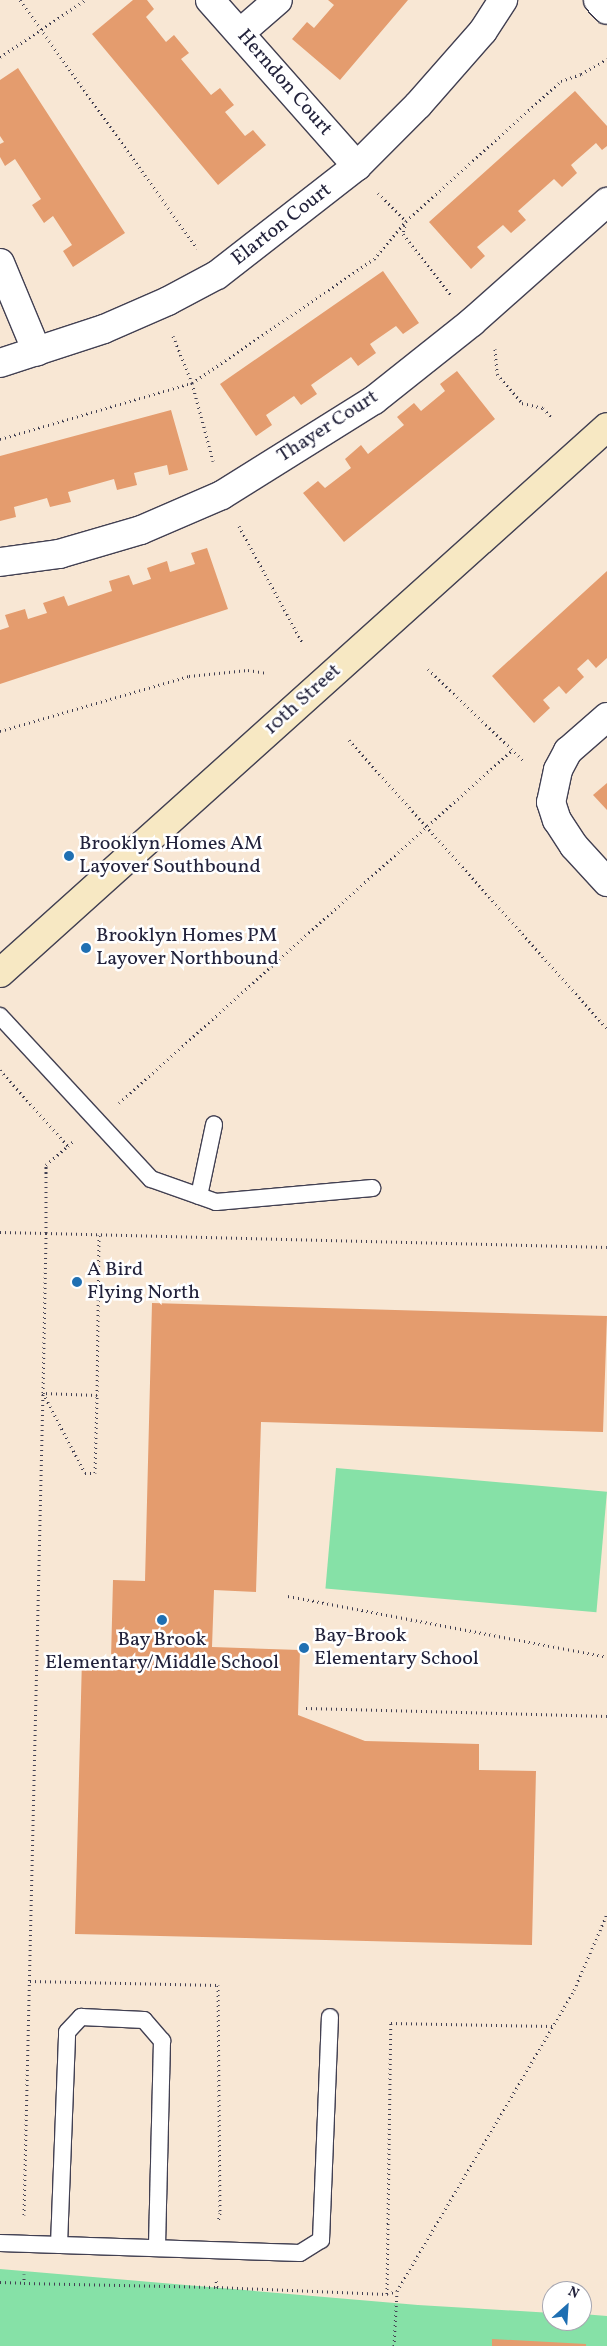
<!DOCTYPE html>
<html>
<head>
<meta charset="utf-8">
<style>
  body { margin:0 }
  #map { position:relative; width:607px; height:2346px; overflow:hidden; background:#f8e7d4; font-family:Vollkorn,serif }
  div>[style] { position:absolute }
  .green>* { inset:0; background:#86e1a7; transform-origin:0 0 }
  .building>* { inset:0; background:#e49c6e }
  .path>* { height:3px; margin-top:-1.5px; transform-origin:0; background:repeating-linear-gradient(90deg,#424052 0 1px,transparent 0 5px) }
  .roads { filter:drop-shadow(1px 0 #424052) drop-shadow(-1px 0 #424052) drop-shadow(0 1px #424052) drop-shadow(0 -1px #424052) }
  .lane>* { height:16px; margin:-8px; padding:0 8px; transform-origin:8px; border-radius:8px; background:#fff }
  .street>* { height:28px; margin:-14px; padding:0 14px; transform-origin:14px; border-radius:14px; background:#fff }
  .secondary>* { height:28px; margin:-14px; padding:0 14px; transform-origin:14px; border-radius:14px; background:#f7e8c3 }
  .dots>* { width:14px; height:14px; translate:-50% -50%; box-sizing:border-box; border:2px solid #fff; border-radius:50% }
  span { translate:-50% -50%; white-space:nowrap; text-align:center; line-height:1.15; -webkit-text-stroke:5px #fff; paint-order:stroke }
  .street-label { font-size:20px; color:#22223b }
  .poi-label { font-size:20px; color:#22223b }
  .left { translate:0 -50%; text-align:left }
  .north { position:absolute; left:542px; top:2281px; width:50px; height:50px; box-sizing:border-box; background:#fff; border:1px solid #a7a7b1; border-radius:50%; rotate:26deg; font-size:14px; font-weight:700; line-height:20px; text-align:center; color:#22223b }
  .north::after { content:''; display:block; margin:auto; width:18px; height:22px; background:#1f6fb2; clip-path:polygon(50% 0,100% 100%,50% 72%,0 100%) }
</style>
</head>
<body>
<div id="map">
  <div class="green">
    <i style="left:336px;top:1468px;width:272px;height:121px;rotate:5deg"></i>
    <i style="clip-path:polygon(0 2269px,418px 2305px,552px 2313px,552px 2321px,582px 2321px,582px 2314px,607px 2316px,607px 2346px,0 2346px)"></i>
  </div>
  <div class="building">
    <i style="clip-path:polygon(133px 0,147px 0,154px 9px,146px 17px,166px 42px,174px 35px,189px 53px,181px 59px,211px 95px,220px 88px,234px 105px,225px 112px,245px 136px,253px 130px,266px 145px,218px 185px,92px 34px)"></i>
    <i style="clip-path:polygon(328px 0,408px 0,340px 80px,292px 39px,307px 22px,314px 28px,334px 5px)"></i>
    <i style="clip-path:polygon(18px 68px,125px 233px,73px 267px,63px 251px,72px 245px,53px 216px,44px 223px,32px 205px,41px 199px,15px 159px,5px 166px,0 157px,0 144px,4px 142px,0 136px,0 80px)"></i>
    <i style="clip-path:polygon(575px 91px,607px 126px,607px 146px,602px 150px,596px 143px,571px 165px,577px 173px,562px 187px,554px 179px,518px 211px,526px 220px,511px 233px,503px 225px,477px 247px,485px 256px,471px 269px,429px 222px)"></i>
    <i style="clip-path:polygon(383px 271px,419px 323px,403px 334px,396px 326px,370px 344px,376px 353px,358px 366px,351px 357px,311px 385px,317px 394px,301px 405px,294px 396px,266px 415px,272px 425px,256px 436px,220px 384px)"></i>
    <i style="clip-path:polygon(457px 371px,495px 419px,344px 542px,303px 493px,318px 481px,325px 488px,351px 468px,345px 459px,361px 445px,368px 454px,404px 425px,397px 417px,414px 403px,421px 411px,445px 391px,440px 384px)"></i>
    <i style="clip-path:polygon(171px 410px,188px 470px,169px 475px,167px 465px,134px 473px,137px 485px,117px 490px,114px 479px,68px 492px,71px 502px,50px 507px,47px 498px,14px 507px,16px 517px,0 521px,0 456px)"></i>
    <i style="clip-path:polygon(207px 548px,228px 609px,0 684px,0 630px,9px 627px,5px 615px,25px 609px,28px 619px,47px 613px,43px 603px,64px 596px,68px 606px,112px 591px,109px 581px,129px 575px,133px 585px,151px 579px,147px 568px,167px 561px,170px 572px,195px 564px,191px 553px)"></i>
    <i style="clip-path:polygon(607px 571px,607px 658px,596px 668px,588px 659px,577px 669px,584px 677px,566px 694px,559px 686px,543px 700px,550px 708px,534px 723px,492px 676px)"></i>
    <i style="clip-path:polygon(607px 783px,607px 810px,593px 795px)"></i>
    <i style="clip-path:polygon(152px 1303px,607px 1316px,603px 1432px,261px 1422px,256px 1592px,214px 1590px,212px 1647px,300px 1650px,298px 1715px,365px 1741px,479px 1744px,479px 1770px,536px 1771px,532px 1945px,75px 1934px,82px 1658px,111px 1659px,113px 1580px,145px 1581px)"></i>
    <i style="clip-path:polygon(492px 2339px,586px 2344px,586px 2346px,492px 2346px)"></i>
  </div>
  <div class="path">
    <i style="left:20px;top:0;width:305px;rotate:54.5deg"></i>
    <i style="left:0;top:57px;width:102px;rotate:-33.8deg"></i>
    <i style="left:378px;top:193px;width:40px;rotate:45deg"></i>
    <i style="left:406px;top:221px;width:13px;rotate:103deg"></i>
    <i style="left:403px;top:234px;width:78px;rotate:51.8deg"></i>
    <i style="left:173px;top:336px;width:51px;rotate:68deg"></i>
    <i style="left:192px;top:383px;width:81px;rotate:74.9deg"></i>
    <i style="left:495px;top:349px;width:25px;rotate:85deg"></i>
    <i style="left:497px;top:374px;width:38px;rotate:49deg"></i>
    <i style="left:522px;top:403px;width:22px;rotate:13deg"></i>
    <i style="left:543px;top:408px;width:13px;rotate:48deg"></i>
    <i style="left:0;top:439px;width:200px;rotate:-16.3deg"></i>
    <i style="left:192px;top:383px;width:220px;rotate:-34.3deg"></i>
    <i style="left:374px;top:259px;width:50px;rotate:-49.9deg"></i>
    <i style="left:406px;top:221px;width:209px;rotate:-42.1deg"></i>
    <i style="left:561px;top:81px;width:21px;rotate:-19deg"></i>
    <i style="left:581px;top:74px;width:30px;rotate:-30deg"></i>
    <i style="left:239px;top:526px;width:132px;rotate:61.5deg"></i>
    <i style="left:428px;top:669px;width:134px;rotate:43.8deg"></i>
    <i style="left:0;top:731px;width:197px;rotate:-16.2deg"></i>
    <i style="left:189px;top:676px;width:59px;rotate:-5.8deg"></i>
    <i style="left:248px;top:670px;width:20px;rotate:9deg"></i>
    <i style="left:349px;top:740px;width:387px;rotate:48.2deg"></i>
    <i style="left:0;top:1070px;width:102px;rotate:48.2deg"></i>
    <i style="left:68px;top:1146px;width:9px;rotate:-41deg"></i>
    <i style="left:119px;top:1103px;width:527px;rotate:-41.92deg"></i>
    <i style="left:0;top:1232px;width:46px;rotate:1.2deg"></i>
    <i style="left:46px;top:1233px;width:68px;rotate:-90deg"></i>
    <i style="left:46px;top:1165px;width:29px;rotate:-41deg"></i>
    <i style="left:99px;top:1235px;width:160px;rotate:90.7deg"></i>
    <i style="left:97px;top:1395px;width:54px;rotate:-177.9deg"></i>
    <i style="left:43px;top:1393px;width:160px;rotate:-88.9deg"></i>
    <i style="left:46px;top:1233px;width:561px;rotate:1.43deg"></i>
    <i style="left:288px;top:1596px;width:325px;rotate:10.8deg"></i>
    <i style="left:306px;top:1708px;width:301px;rotate:1.5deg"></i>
    <i style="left:30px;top:1981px;width:188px;rotate:1.2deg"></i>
    <i style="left:218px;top:1985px;width:228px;rotate:89.5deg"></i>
    <i style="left:220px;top:2213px;width:9px;rotate:103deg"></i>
    <i style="left:24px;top:2215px;width:822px;rotate:-88.68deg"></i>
    <i style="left:43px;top:1393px;width:90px;rotate:62.3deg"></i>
    <i style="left:85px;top:1473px;width:10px"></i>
    <i style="left:95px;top:1473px;width:78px;rotate:-88.5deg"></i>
    <i style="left:24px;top:2274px;width:9px;rotate:90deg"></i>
    <i style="left:24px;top:2283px;width:193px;rotate:1.2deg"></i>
    <i style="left:217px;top:2287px;width:7px;rotate:-98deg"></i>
    <i style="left:0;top:2282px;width:24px;rotate:2deg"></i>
    <i style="left:217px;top:2287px;width:170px;rotate:2.4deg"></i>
    <i style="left:387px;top:2294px;width:10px;rotate:-17deg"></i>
    <i style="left:387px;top:2294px;width:271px;rotate:-89.2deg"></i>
    <i style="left:391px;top:2023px;width:161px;rotate:1.1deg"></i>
    <i style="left:394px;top:2346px;width:55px;rotate:-86.9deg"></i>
    <i style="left:397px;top:2291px;width:349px;rotate:-59.5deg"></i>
    <i style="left:574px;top:1990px;width:83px;rotate:-66.5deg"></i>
  </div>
  <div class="roads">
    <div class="lane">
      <i style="left:0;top:1016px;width:222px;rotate:47.2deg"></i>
      <i style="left:151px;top:1179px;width:69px;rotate:19.5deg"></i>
      <i style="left:216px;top:1202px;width:157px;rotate:-5.1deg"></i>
      <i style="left:199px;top:1196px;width:73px;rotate:-78.1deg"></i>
      <i style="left:0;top:2243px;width:300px;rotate:1.9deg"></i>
      <i style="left:300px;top:2253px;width:25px;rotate:-32deg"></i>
      <i style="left:321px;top:2240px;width:223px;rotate:-87.7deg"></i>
      <i style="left:59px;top:2245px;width:213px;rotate:-87.8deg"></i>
      <i style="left:67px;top:2032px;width:21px;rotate:-47deg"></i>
      <i style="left:81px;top:2017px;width:63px;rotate:2.7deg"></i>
      <i style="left:144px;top:2020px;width:28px;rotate:49deg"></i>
      <i style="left:162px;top:2041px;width:207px;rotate:91.4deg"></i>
    </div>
    <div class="street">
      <i style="left:210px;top:0;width:222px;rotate:48.5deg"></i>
      <i style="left:598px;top:0;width:13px;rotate:48deg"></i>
      <i style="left:240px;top:33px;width:50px;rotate:-41deg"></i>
      <i style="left:0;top:263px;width:96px;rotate:67.4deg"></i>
      <i style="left:0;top:363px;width:109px;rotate:-18.1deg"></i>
      <i style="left:104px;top:329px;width:70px;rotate:-23.6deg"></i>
      <i style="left:168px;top:301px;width:55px;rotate:-28deg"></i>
      <i style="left:217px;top:275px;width:177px;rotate:-37.9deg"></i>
      <i style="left:357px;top:166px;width:86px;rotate:-45deg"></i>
      <i style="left:418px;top:105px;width:98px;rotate:-48.7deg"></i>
      <i style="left:483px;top:31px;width:37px;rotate:-57deg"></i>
      <i style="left:0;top:562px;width:60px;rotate:-7.7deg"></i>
      <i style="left:59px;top:554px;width:85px;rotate:-16.3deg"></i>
      <i style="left:141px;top:530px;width:88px;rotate:-23.4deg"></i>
      <i style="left:222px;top:495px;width:179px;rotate:-32deg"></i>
      <i style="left:374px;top:400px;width:125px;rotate:-38.5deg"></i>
      <i style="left:472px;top:322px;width:181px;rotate:-41.6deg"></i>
      <i style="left:607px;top:717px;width:52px;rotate:138.9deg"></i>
      <i style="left:568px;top:751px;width:21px;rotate:118deg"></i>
      <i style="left:558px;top:770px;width:33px;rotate:102deg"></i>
      <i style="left:551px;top:802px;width:19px;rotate:72deg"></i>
      <i style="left:557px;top:820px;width:31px;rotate:57deg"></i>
      <i style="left:574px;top:846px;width:49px;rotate:47.5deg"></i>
    </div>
    <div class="secondary">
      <i style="left:0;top:973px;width:816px;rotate:-41.97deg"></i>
    </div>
  </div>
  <div class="dots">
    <i style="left:69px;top:856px;background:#1f6fb2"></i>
    <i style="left:86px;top:948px;background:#1f6fb2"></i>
    <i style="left:77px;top:1282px;background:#1f6fb2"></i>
    <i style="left:162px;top:1620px;background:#1f6fb2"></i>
    <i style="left:304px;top:1648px;background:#1f6fb2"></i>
  </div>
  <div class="street-label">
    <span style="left:284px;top:83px;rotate:49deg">Herndon Court</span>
    <span style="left:282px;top:225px;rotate:-38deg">Elarton Court</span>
    <span style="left:328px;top:427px;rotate:-33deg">Thayer Court</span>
    <span style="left:303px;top:700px;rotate:-42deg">10th Street</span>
  </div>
  <div class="poi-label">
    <span class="left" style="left:79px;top:856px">Brooklyn Homes AM<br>Layover Southbound</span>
    <span class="left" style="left:96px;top:948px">Brooklyn Homes PM<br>Layover Northbound</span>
    <span class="left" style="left:87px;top:1282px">A Bird<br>Flying North</span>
    <span class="left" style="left:314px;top:1648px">Bay-Brook<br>Elementary School</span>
    <span style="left:162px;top:1652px">Bay Brook<br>Elementary/Middle School</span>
  </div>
  <div class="north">N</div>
</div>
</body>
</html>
